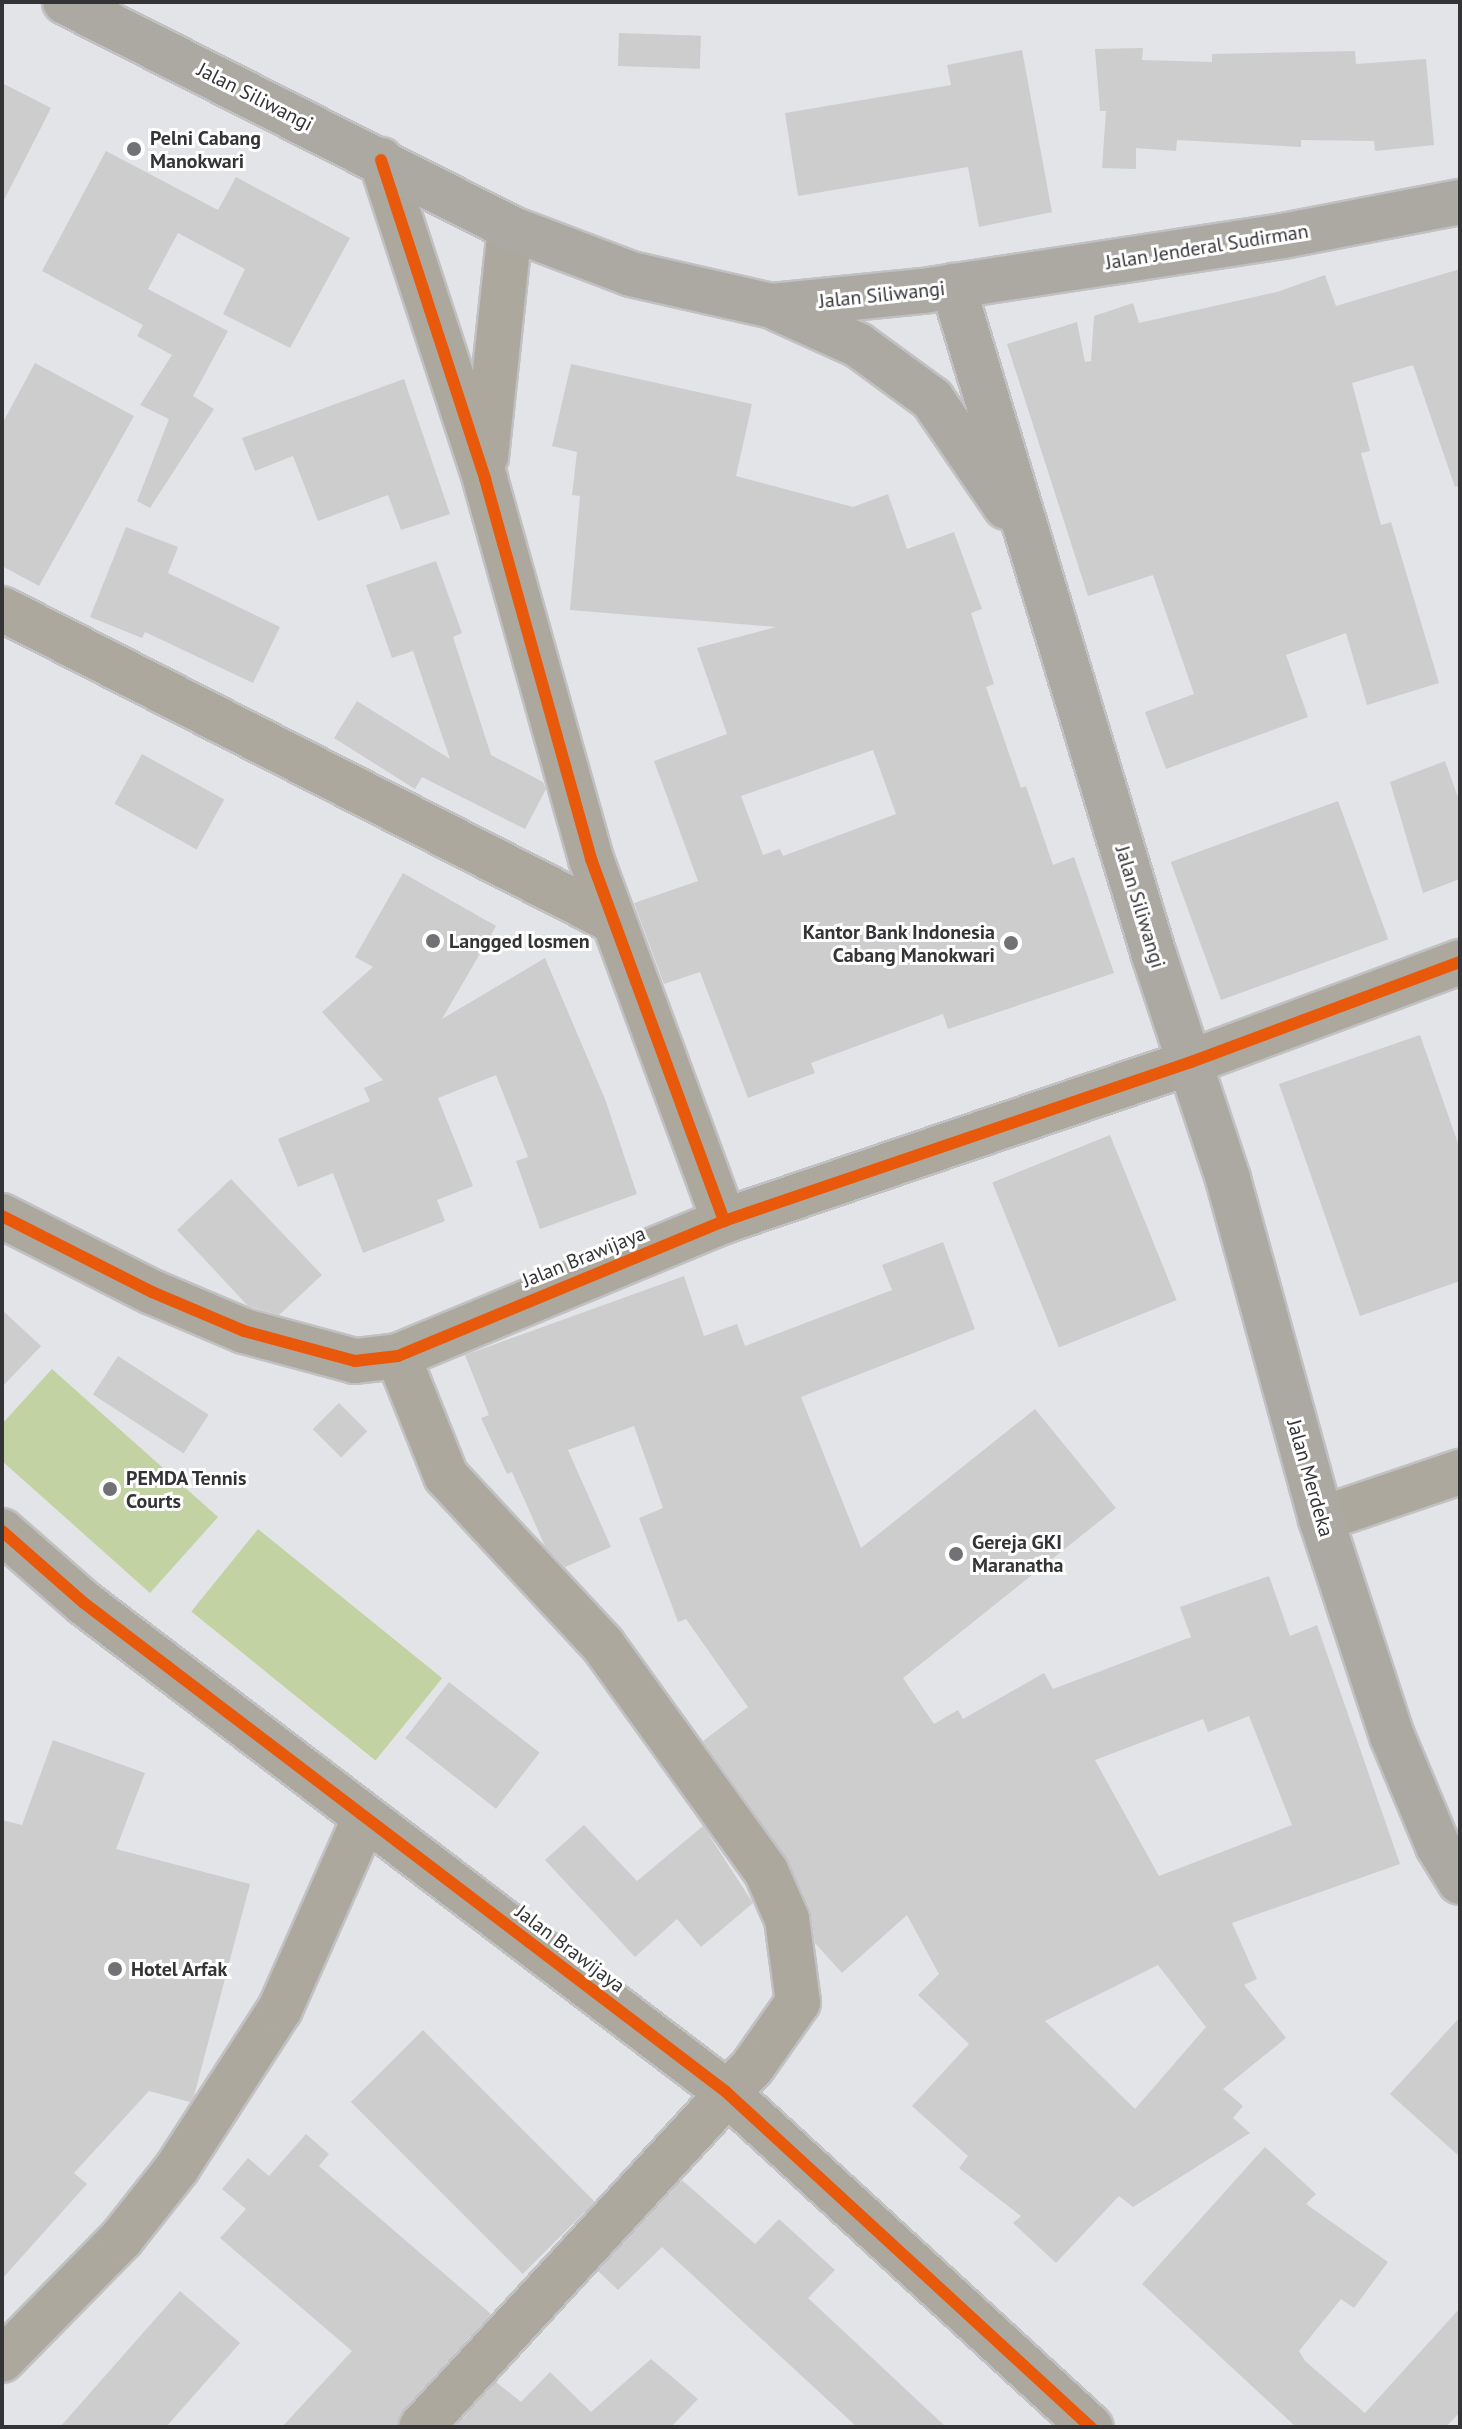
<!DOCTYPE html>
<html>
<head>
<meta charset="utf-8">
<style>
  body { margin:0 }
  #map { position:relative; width:1462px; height:2429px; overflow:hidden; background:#e3e4e7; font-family:"PT Sans",sans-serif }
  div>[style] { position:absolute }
  .green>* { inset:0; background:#c3d2a3; transform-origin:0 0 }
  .building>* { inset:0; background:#cdcdce; transform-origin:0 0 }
  .roads { filter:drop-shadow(2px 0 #c1c1c3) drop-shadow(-2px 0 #c1c1c3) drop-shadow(0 2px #c1c1c3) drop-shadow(0 -2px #c1c1c3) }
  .minor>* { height:44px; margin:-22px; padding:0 22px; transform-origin:22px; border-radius:22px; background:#ada89e }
  .highway>* { height:44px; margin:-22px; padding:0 22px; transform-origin:22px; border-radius:22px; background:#aca9a2 }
  .cycleway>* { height:12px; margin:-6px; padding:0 6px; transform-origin:6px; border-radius:6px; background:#e8590c }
  .dots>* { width:22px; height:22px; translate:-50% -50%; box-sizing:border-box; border:4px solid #fff; border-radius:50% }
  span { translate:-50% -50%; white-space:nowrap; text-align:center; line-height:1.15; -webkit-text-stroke:6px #fff; paint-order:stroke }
  .street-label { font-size:20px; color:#343437 }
  .poi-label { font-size:20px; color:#343437; font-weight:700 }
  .left { translate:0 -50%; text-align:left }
  .right { translate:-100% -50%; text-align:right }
  .frame { position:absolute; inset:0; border:4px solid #343437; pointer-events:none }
</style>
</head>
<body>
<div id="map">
  <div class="green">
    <i style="clip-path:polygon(52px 1369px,218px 1517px,150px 1593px,2px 1461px,2px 1424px)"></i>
    <i style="left:258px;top:1529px;width:237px;height:106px;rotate:39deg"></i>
  </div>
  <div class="building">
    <i style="left:619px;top:33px;width:82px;height:33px;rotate:2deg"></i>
    <i style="clip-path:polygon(1143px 48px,1142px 60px,1212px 62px,1212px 54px,1355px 51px,1356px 64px,1426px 59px,1434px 145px,1375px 151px,1374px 141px,1301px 140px,1301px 147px,1177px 140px,1176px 151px,1136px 148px,1136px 169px,1102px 168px,1106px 111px,1100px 111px,1095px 49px)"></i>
    <i style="clip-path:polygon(1022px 50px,1052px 212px,979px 227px,968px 167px,798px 196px,785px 113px,951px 85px,947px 65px)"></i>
    <i style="clip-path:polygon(2px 83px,51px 108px,2px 204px)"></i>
    <i style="clip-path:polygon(106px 151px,218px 210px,236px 177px,350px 238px,290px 348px,223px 314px,245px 269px,178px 233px,148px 289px,228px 331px,193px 396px,214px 409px,150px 508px,137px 501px,169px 419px,140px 405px,172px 355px,137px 336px,143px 325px,42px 271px)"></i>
    <i style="clip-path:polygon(1460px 269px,1460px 486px,1455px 487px,1413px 365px,1352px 383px,1370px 451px,1361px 453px,1381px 525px,1391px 522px,1439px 683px,1367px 705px,1346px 633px,1286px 655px,1308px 717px,1166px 769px,1145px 712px,1194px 694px,1153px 575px,1088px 596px,1007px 344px,1077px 322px,1085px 362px,1091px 361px,1094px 316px,1133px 303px,1139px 323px,1277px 292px,1325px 275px,1336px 306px)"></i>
    <i style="clip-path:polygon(35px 363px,134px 416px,39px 586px,2px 566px,2px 424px)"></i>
    <i style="clip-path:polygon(evenodd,571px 364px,752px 404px,736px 476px,853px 507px,888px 494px,907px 549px,954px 532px,982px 609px,971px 613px,994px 684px,986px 687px,1021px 788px,1026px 786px,1053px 865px,1074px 857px,1114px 973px,948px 1029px,943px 1014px,811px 1063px,815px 1073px,748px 1098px,700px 972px,664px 984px,634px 903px,698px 881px,654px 761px,727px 734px,697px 648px,776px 627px,570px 610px,580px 496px,572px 495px,577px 452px,552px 446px,571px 364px,873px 750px,896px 814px,783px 856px,780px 849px,763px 855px,741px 796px,873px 750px)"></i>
    <i style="clip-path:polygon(404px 379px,450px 514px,401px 530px,388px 495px,318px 521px,293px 456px,255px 471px,242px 438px)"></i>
    <i style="clip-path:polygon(126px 527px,178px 547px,168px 573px,280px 627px,253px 683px,145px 632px,142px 638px,90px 617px)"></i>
    <i style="clip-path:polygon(436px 561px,462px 633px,453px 637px,491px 755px,543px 782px,546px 789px,525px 829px,422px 777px,415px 789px,334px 738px,357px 701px,450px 759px,413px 651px,392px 658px,366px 585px)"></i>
    <i style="left:142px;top:754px;width:94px;height:57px;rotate:29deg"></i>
    <i style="clip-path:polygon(1445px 761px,1460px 803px,1460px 879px,1423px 893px,1390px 782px)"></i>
    <i style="left:1338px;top:801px;width:147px;height:178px;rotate:70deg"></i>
    <i style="clip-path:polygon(403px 873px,496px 926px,442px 1019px,545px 958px,605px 1099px,637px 1194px,540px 1229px,516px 1161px,528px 1157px,496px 1075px,438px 1098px,473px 1186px,437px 1200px,445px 1221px,363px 1253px,333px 1173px,298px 1187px,278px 1139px,370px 1101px,364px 1088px,383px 1080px,322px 1012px,373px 967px,355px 957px)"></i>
    <i style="clip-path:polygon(1420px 1035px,1460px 1149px,1460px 1281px,1360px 1316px,1279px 1084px)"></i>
    <i style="left:1110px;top:1135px;width:178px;height:127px;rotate:68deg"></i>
    <i style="clip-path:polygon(231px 1179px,322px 1275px,279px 1315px,248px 1306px,177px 1230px)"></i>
    <i style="clip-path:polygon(evenodd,943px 1242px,975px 1329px,801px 1397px,861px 1548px,1035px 1409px,1116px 1508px,903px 1678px,934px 1724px,958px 1710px,963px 1719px,1044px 1673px,1053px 1689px,1191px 1637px,1180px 1607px,1269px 1576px,1290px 1636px,1317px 1625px,1400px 1864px,1232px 1923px,1257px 1979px,1244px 1985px,1286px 2038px,1223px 2089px,1243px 2106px,1233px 2118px,1250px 2133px,1133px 2207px,1119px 2196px,1056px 2263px,1013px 2223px,1021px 2216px,959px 2168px,968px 2156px,912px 2106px,969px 2044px,918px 1995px,939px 1974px,907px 1915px,842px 1973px,815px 1943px,810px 1909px,786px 1857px,703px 1741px,748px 1707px,686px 1619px,678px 1622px,639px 1518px,663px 1508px,634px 1426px,568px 1450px,611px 1547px,565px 1567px,545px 1546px,512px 1472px,507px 1474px,481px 1418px,489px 1415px,465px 1355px,684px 1276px,704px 1336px,737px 1324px,745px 1346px,892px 1290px,882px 1265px,943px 1242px,1249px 1716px,1292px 1825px,1159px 1876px,1095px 1760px,1203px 1719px,1208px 1732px,1249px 1716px,943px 1242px,1158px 1965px,1206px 2027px,1135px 2109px,1045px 2021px,1158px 1965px)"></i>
    <i style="clip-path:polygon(2px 1310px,41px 1346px,2px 1387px)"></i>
    <i style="left:118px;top:1356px;width:108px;height:46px;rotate:33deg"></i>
    <i style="left:339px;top:1403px;width:40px;height:37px;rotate:45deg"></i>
    <i style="left:449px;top:1682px;width:115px;height:71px;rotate:38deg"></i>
    <i style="clip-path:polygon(53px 1740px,145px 1773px,116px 1849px,250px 1884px,194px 2096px,190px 2102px,149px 2091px,74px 2173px,87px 2184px,2px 2279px,2px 1820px,22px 1825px)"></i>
    <i style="clip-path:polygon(584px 1825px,637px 1881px,703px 1826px,753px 1903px,701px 1947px,677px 1919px,635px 1957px,545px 1860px)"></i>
    <i style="clip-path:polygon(1460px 2017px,1460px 2157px,1390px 2094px)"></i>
    <i style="left:423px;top:2030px;width:243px;height:102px;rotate:45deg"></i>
    <i style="clip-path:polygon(306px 2134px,329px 2154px,319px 2166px,491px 2314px,403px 2410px,397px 2427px,282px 2427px,352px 2351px,220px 2238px,246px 2209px,222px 2189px,248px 2158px,269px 2176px)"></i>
    <i style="clip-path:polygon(1265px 2147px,1316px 2194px,1306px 2204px,1388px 2262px,1354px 2308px,1341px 2299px,1299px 2351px,1305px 2361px,1365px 2413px,1460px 2308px,1460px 2412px,1446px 2427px,1296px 2427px,1142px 2284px)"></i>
    <i style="clip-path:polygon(682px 2180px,755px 2244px,779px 2219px,835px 2270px,808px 2298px,946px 2427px,857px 2427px,662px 2247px,618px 2290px,598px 2271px)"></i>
    <i style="clip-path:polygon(180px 2291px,240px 2343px,166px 2427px,60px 2427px)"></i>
    <i style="clip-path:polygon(651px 2359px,698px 2399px,671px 2427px,455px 2427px,496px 2382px,521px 2402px,550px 2372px,591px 2412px)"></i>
  </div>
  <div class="roads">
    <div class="minor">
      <i style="left:381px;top:160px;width:336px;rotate:71.9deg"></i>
      <i style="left:485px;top:479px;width:395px;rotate:74.4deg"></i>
      <i style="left:591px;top:859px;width:386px;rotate:69.8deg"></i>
      <i style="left:486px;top:457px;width:230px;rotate:-84deg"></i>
      <i style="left:2px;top:609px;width:684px;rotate:27.05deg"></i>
      <i style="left:2px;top:1216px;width:168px;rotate:26.9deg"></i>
      <i style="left:152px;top:1292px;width:100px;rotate:23deg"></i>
      <i style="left:244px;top:1331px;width:115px;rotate:15.1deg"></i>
      <i style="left:355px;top:1361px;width:43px;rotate:-6.6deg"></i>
      <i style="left:398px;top:1356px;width:356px;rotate:-22.5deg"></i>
      <i style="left:727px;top:1220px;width:490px;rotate:-18.8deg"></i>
      <i style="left:1191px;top:1062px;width:287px;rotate:-20.4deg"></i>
      <i style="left:398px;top:1356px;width:129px;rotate:68.2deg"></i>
      <i style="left:446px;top:1476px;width:231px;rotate:47.1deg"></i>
      <i style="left:603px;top:1645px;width:279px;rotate:54.2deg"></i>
      <i style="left:766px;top:1871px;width:52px;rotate:66.4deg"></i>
      <i style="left:787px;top:1919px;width:84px;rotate:82.5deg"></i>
      <i style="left:798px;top:2002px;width:78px;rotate:125.1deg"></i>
      <i style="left:753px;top:2066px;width:490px;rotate:132.6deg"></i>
      <i style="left:1321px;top:1519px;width:147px;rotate:-18.7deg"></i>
      <i style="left:2px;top:1531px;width:109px;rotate:41.3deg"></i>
      <i style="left:84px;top:1603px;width:806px;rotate:37.28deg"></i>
      <i style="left:725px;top:2091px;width:497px;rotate:42.6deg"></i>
      <i style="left:2px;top:2360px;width:170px;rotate:-45.5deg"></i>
      <i style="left:121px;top:2239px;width:90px;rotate:-51.7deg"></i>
      <i style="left:177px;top:2168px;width:189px;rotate:-57.1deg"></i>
      <i style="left:280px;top:2009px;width:208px;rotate:-66.1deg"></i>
    </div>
    <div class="highway">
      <i style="left:65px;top:2px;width:499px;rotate:26.9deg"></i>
      <i style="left:510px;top:228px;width:129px;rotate:20.8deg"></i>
      <i style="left:631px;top:274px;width:145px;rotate:12.8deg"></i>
      <i style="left:772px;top:306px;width:152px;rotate:-5.7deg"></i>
      <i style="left:923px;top:291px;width:364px;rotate:-8.7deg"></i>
      <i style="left:1283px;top:236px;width:180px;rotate:-10.9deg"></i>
      <i style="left:953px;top:286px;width:699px;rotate:73.28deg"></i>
      <i style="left:1154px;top:955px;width:236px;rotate:71.7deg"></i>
      <i style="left:1228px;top:1179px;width:352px;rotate:74.7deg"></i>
      <i style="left:1321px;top:1519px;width:228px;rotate:71.9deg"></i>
      <i style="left:1392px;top:1736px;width:119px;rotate:67.3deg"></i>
      <i style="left:1438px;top:1846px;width:42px;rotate:58.6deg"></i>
      <i style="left:778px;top:309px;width:88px;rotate:24.2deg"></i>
      <i style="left:858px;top:345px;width:92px;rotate:36.1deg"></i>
      <i style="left:932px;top:399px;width:131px;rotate:55.6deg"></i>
    </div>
  </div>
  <div class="cycleway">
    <i style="left:381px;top:160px;width:336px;rotate:71.9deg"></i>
    <i style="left:485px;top:479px;width:395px;rotate:74.4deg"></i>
    <i style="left:591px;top:859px;width:386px;rotate:69.8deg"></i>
    <i style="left:2px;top:1216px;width:168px;rotate:26.9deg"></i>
    <i style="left:152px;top:1292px;width:100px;rotate:23deg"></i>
    <i style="left:244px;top:1331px;width:115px;rotate:15.1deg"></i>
    <i style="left:355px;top:1361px;width:43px;rotate:-6.6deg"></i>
    <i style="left:398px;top:1356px;width:356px;rotate:-22.5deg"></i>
    <i style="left:727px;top:1220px;width:490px;rotate:-18.8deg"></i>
    <i style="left:1191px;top:1062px;width:287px;rotate:-20.4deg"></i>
    <i style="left:2px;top:1531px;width:109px;rotate:41.3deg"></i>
    <i style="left:84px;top:1603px;width:806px;rotate:37.28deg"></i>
    <i style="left:725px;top:2091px;width:497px;rotate:42.6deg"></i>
  </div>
  <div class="dots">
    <i style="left:134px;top:149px;background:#717275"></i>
    <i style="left:433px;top:941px;background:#717275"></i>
    <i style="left:1011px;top:943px;background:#717275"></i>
    <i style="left:110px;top:1489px;background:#717275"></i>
    <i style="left:956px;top:1554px;background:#717275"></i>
    <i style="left:115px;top:1969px;background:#717275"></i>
  </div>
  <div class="street-label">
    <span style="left:255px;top:97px;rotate:27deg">Jalan Siliwangi</span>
    <span style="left:1207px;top:247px;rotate:-9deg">Jalan Jenderal Sudirman</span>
    <span style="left:882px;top:295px;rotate:-6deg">Jalan Siliwangi</span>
    <span style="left:1140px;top:907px;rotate:73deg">Jalan Siliwangi</span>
    <span style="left:584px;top:1257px;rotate:-22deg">Jalan Brawijaya</span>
    <span style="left:1310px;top:1478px;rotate:74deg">Jalan Merdeka</span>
    <span style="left:570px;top:1949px;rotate:37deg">Jalan Brawijaya</span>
  </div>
  <div class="poi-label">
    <span class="left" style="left:150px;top:150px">Pelni Cabang<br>Manokwari</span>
    <span class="right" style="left:995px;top:944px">Kantor Bank Indonesia<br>Cabang Manokwari</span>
    <span class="left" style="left:449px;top:941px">Langged losmen</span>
    <span class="left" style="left:126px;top:1490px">PEMDA Tennis<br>Courts</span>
    <span class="left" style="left:972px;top:1554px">Gereja GKI<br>Maranatha</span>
    <span class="left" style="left:131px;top:1969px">Hotel Arfak</span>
  </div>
  <div class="frame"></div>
</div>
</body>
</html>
